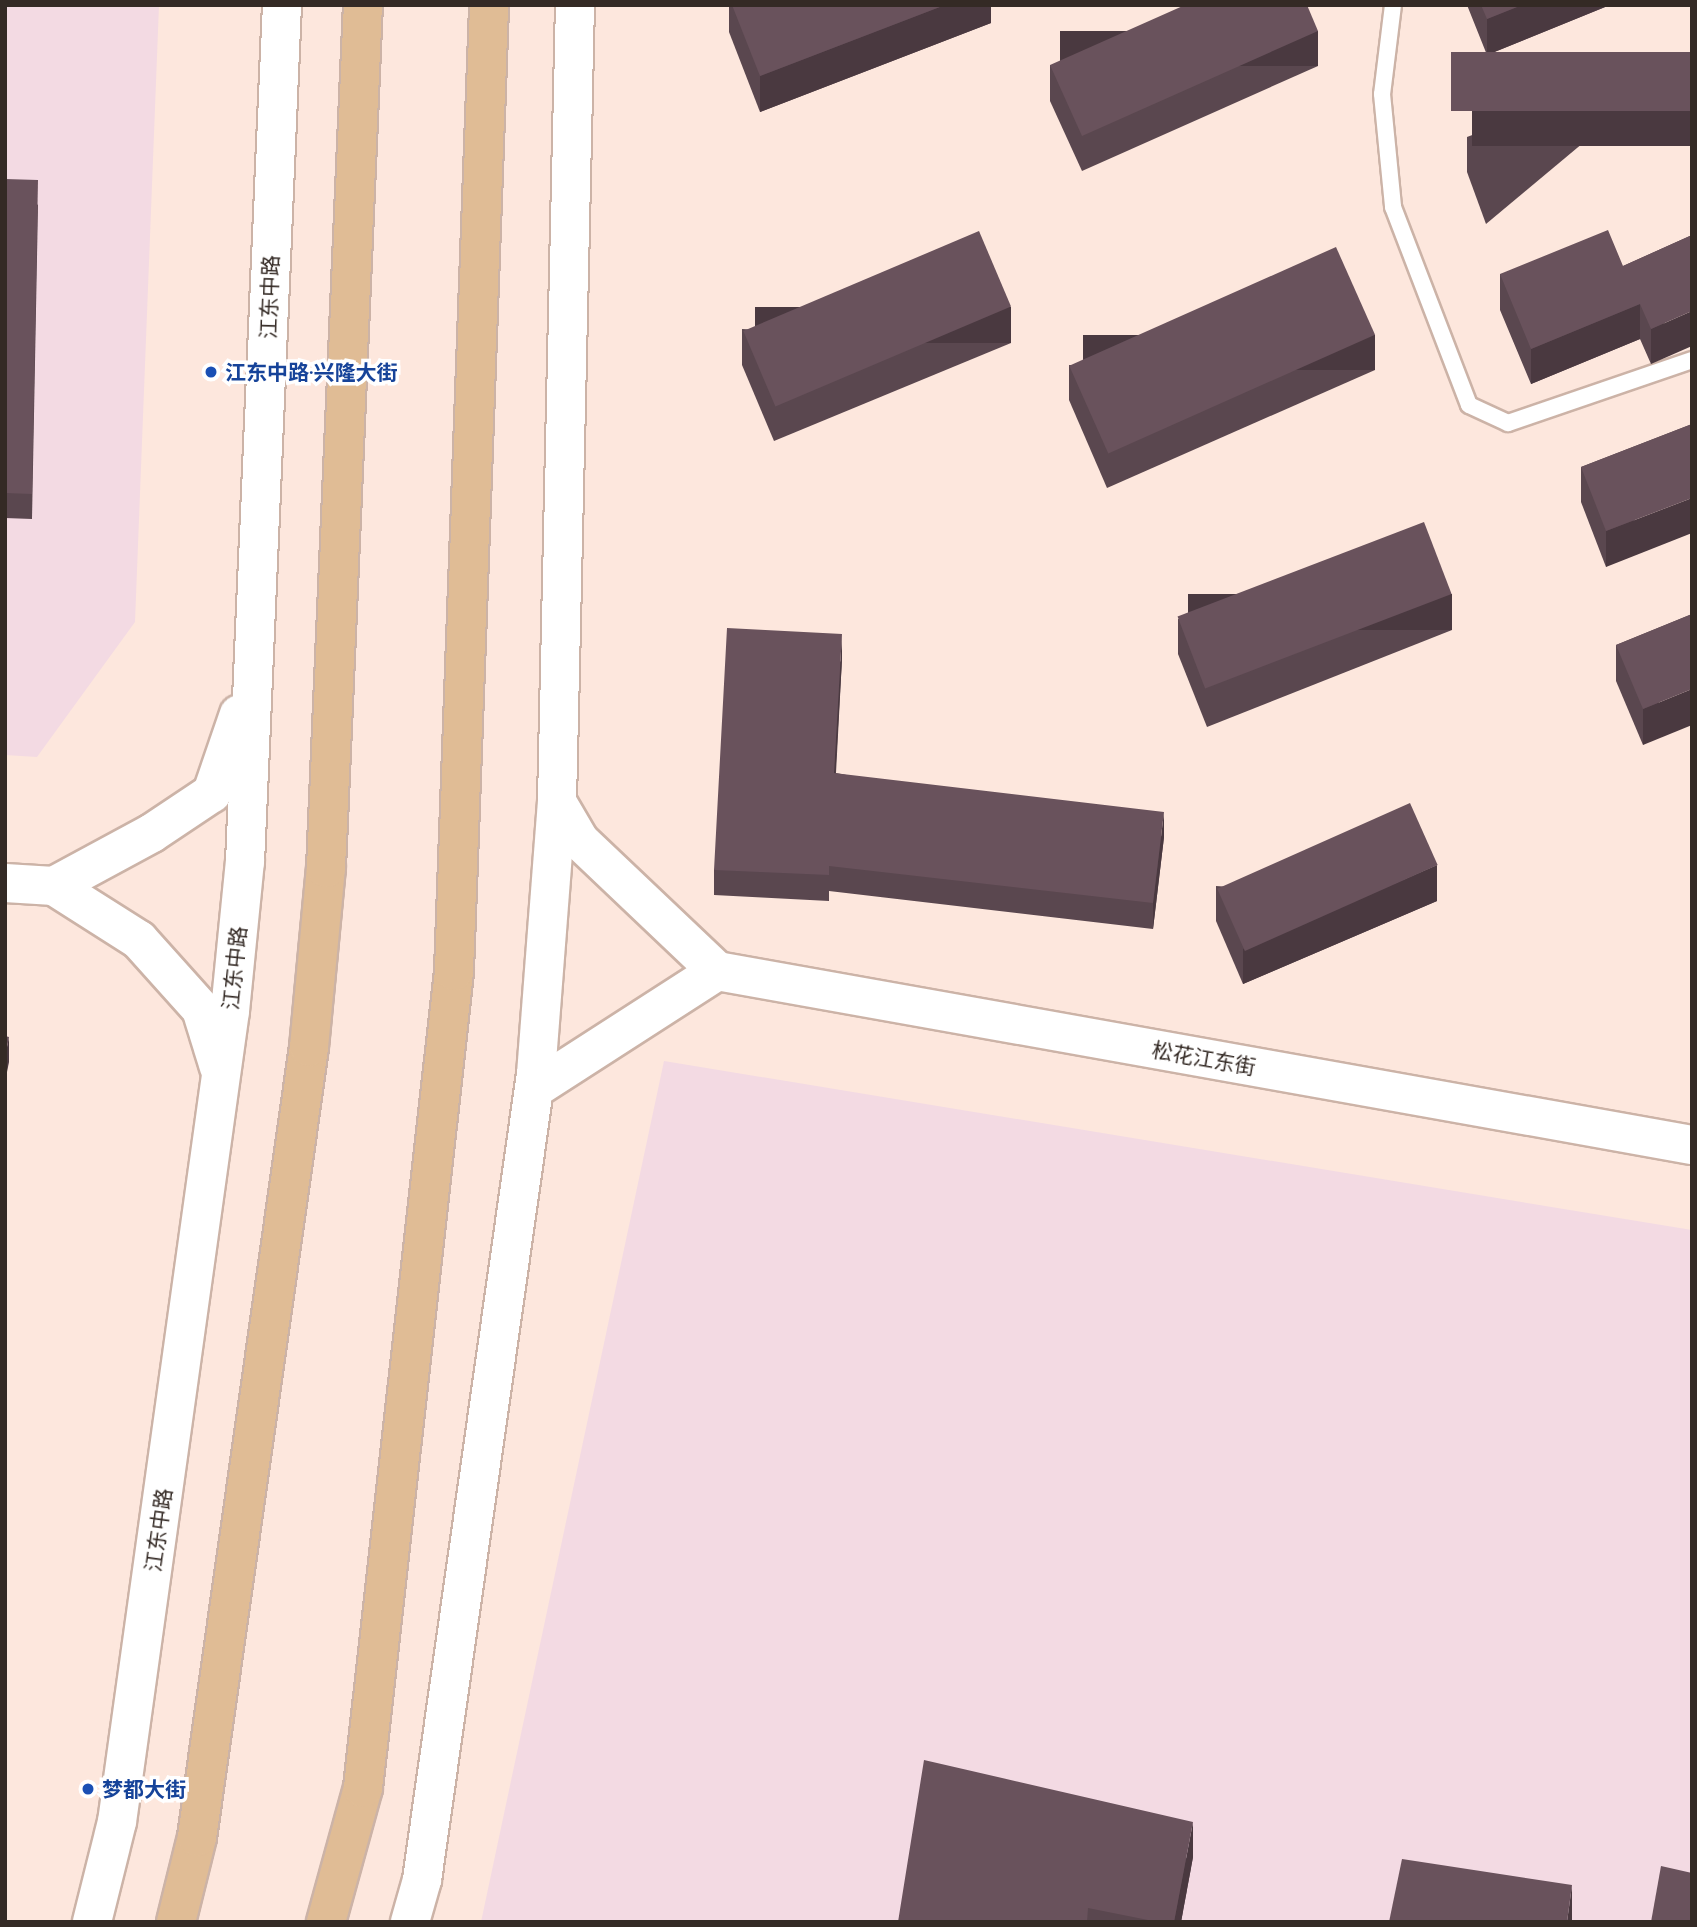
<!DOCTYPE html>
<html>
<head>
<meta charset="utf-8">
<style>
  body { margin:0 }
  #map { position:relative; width:1697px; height:1927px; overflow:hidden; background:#fde7dd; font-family:"Asap Condensed","Noto Sans SC",sans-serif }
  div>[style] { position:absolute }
  .commercial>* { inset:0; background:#f3dae3 }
  .roads { filter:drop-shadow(2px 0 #ccb3a7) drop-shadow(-2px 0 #ccb3a7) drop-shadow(0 2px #ccb3a7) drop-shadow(0 -2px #ccb3a7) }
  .service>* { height:16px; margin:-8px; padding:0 8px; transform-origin:8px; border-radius:8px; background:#fff }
  .tertiary>* { height:38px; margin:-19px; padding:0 19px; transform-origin:19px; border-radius:19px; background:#fff }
  .primary>* { height:38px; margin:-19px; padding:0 19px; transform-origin:19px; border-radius:19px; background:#e0bc95 }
  .wall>* { inset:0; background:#5a474f }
  .shaded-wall>* { inset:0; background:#4a3940; transform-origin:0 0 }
  .building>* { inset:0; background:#69525c; transform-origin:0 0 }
  .dots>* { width:19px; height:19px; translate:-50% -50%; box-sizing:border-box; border:4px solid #fff; border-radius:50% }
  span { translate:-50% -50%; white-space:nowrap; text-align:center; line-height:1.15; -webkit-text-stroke:7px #fff; paint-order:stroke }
  .street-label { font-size:21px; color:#342a25 }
  .transit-label { font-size:21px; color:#164399; font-weight:700 }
  .left { translate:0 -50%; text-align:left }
  .frame { position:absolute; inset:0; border:7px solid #342a25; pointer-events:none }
</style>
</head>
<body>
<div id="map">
  <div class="commercial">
    <i style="clip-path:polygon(5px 5px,159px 5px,135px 622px,37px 757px,5px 755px)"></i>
    <i style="clip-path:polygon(664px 1061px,1692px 1230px,1692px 1922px,481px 1922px)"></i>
  </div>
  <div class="roads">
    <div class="service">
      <i style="left:1393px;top:5px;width:90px;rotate:97deg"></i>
      <i style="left:1382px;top:94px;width:114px;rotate:84.4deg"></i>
      <i style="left:1393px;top:207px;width:212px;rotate:69deg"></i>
      <i style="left:1469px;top:405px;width:43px;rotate:24.8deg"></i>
      <i style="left:1508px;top:423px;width:194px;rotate:-18.9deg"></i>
    </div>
    <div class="tertiary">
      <i style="left:557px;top:802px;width:45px;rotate:59.5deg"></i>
      <i style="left:580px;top:841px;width:189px;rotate:43.5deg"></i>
      <i style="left:5px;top:883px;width:49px;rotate:3.5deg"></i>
      <i style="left:54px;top:886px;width:101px;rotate:32.4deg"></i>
      <i style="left:139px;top:940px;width:93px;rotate:48.1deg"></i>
      <i style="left:201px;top:1009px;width:61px;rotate:72.8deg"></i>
      <i style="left:54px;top:886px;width:111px;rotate:-28.4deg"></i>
      <i style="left:152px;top:833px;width:72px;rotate:-33.7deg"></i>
      <i style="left:212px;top:793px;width:83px;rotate:-71.1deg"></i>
      <i style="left:717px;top:971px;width:990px;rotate:10.12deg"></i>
      <i style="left:534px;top:1089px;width:218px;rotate:-32.8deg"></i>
      <i style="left:92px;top:1922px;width:103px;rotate:-76deg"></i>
      <i style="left:117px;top:1822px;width:819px;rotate:-82.07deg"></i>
      <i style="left:230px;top:1011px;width:150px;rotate:-84.3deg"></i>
      <i style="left:245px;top:862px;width:858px;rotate:-87.53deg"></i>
      <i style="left:410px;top:1922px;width:44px;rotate:-74.1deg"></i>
      <i style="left:422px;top:1880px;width:814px;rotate:-81.95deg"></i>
      <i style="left:536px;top:1074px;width:273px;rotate:-85.6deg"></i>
      <i style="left:557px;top:802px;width:797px;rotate:-88.71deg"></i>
    </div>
    <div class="primary">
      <i style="left:176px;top:1922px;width:88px;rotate:-76.1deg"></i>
      <i style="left:197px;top:1837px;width:798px;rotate:-81.93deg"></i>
      <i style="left:309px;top:1047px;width:180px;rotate:-84.6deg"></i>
      <i style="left:326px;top:868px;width:864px;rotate:-87.55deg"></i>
      <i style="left:326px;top:1922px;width:139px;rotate:-74.6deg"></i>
      <i style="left:363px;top:1788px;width:822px;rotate:-83.64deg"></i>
      <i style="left:454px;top:971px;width:967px;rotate:-87.92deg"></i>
    </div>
  </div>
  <div class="wall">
    <i style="clip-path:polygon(729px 5px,991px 5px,991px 23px,760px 112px,729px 32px)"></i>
    <i style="clip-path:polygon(1467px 5px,1610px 5px,1487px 55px)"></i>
    <i style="clip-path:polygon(1692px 52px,1486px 224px,1467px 172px,1467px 137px)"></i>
    <i style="clip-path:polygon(1050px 65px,1318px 66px,1082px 171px,1050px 101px)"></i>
    <i style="clip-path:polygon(5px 179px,38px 205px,32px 519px,5px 518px)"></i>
    <i style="clip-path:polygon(1692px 235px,1651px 364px,1640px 339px,1531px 384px,1500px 310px,1500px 274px,1623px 266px)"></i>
    <i style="clip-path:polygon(742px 329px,1011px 343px,774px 441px,742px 365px)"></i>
    <i style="clip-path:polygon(1069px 365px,1375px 370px,1107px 488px,1069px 400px)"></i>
    <i style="clip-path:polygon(1692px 424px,1606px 567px,1581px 502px,1581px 467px)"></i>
    <i style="clip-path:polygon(1692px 614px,1643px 745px,1616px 681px,1616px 645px)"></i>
    <i style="clip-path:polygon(1178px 619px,1452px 630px,1207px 727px,1178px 654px)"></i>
    <i style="clip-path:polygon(842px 659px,836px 773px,1164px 837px,1153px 929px,829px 891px,829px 901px,714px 895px,714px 870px)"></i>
    <i style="clip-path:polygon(1216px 886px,1437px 901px,1243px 984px,1216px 921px)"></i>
    <i style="clip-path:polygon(1193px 1857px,1181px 1922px,898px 1922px)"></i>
  </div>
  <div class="shaded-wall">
    <i style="clip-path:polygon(945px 5px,991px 5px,991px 23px,760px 112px,760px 76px)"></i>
    <i style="clip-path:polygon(1522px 5px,1610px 5px,1487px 55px,1487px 19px)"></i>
    <i style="left:1318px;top:31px;width:35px;height:258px;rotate:90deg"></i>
    <i style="left:1692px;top:111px;width:35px;height:220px;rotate:90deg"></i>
    <i style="clip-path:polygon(1640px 304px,1640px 339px,1531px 384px,1531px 349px)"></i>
    <i style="left:1011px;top:307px;width:36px;height:256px;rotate:90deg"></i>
    <i style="clip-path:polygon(1692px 311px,1692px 346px,1651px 364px,1651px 329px)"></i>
    <i style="left:1375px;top:335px;width:35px;height:292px;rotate:90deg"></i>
    <i style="clip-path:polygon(1692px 498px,1692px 533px,1606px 567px,1606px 531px)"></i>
    <i style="left:1452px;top:594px;width:36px;height:264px;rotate:90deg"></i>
    <i style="clip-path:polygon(842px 634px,842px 659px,834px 798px,834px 773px)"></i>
    <i style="clip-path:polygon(1692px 689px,1692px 725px,1643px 745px,1643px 709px)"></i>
    <i style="clip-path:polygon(1164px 812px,1164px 837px,1153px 929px,1153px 903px)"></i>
    <i style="clip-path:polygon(1437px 865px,1437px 901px,1243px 984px,1243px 949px)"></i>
    <i style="clip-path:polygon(9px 1037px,9px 1062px,5px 1082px,5px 1057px)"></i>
    <i style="clip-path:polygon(1193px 1822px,1193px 1857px,1181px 1922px,1174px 1922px)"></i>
    <i style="clip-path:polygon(1572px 1885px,1572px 1922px,1567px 1922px)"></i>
  </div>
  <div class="building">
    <i style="clip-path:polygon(732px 5px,945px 5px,760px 76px)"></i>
    <i style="clip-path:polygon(1185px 5px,1307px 5px,1318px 31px,1082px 136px,1050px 65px)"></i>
    <i style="clip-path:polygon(1481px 5px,1522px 5px,1487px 19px)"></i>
    <i style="left:1692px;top:52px;width:59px;height:241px;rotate:90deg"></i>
    <i style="clip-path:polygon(5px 179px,38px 180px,32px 494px,5px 493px)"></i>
    <i style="clip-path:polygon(1608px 230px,1623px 266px,1692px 235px,1692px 311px,1651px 329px,1640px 304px,1531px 349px,1500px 274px)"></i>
    <i style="left:979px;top:231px;width:82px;height:256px;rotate:67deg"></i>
    <i style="left:1336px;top:247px;width:96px;height:292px;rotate:66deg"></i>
    <i style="clip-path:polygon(1692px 424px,1692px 498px,1606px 531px,1581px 467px)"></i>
    <i style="left:1424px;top:522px;width:77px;height:264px;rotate:69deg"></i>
    <i style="clip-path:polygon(1692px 614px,1692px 689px,1643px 709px,1616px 645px)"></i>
    <i style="clip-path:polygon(727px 628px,842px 634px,834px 773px,1164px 812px,1153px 903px,829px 866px,829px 875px,714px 870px)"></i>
    <i style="left:1410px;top:803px;width:68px;height:211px;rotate:66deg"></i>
    <i style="clip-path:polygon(5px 1036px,9px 1037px,5px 1057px)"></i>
    <i style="clip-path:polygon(924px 1760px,1193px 1822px,1174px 1922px,1158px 1922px,1088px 1908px,1087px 1922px,898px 1922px)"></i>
    <i style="clip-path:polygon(1402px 1859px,1572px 1885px,1567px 1922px,1389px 1922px)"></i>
    <i style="clip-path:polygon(1661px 1866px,1692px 1873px,1692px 1922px,1651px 1922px)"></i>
  </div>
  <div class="dots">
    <i style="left:211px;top:372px;background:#1a4fb4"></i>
    <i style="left:88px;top:1789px;background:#1a4fb4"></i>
  </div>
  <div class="street-label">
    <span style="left:269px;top:297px;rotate:-88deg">江东中路</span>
    <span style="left:234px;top:968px;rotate:-84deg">江东中路</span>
    <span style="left:1204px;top:1058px;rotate:10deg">松花江东街</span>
    <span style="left:158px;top:1530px;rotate:-82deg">江东中路</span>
  </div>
  <div class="transit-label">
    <span class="left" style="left:225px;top:372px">江东中路·兴隆大街</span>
    <span class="left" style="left:102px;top:1789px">梦都大街</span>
  </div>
  <div class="frame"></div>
</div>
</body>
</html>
